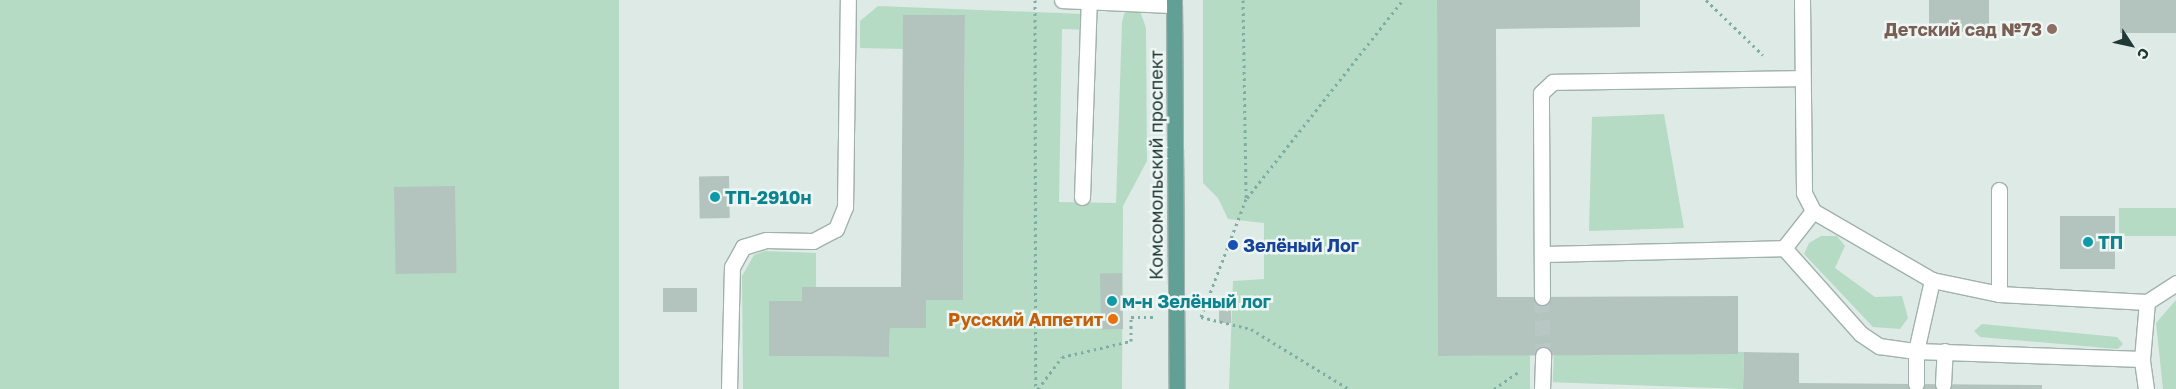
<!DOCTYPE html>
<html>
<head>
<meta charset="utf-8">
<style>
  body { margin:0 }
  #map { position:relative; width:2176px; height:389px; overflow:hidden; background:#deeae6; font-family:"Golos Text",sans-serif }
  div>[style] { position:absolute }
  .green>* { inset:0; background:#b6dbc4; transform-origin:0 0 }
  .building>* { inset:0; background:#b3c4bf; transform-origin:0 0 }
  .minor-tunnel>* { height:15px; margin-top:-7.5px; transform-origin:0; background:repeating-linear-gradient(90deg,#b8c7c3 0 15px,transparent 0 23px) }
  .path>* { height:3px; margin-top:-1.5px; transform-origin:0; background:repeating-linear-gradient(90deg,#7eada3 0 2.5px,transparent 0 6.5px) }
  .roads { filter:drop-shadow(1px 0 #a1b1ad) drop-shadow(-1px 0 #a1b1ad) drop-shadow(0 1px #a1b1ad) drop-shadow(0 -1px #a1b1ad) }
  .minor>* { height:15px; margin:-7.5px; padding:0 7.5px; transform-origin:7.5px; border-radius:7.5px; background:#fff }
  .major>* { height:15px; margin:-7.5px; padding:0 7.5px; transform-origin:7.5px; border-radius:7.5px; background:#629f95 }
  .dots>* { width:14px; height:14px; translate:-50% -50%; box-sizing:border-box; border:2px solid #eef6f3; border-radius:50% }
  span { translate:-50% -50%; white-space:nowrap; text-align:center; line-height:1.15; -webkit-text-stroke:5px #eef6f3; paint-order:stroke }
  .education-label { font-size:18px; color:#785e54; font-weight:700 }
  .right { translate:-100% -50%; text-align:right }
  .street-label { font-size:18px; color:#203935 }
  .culture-label { font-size:18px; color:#0d838f; font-weight:700 }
  .left { translate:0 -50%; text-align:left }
  .transit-label { font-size:18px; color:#164399; font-weight:700 }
  .food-label { font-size:18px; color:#c56008; font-weight:700 }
  .north { position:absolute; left:2106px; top:20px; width:50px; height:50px; -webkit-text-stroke:4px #eef6f3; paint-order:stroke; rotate:125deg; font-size:14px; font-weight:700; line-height:20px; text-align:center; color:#203935 }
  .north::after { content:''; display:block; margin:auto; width:18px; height:22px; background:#203935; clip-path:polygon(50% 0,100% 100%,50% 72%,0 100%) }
</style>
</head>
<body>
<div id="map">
  <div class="green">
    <i style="left:0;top:0;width:619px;height:389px"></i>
    <i style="clip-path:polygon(1203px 0,1437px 0,1439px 356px,1530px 355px,1530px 389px,1229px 389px,1233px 281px,1264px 279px,1264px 223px,1228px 219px,1218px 198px,1203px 183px)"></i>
    <i style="clip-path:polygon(878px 6px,1084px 14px,1092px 30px,1062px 29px,1059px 202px,1116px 203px,1122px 22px,1126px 8px,1140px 11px,1146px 28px,1147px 161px,1123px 206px,1122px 389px,743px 389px,742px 276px,754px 255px,765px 251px,816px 253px,816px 287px,802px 287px,802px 301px,769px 302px,769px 356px,889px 357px,890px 328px,926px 328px,926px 300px,963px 300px,965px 15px,903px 15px,903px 49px,860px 48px,860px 21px)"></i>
    <i style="clip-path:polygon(1664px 114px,1684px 228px,1589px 231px,1592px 117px)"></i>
    <i style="left:2176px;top:208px;width:28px;height:57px;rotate:90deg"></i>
    <i style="clip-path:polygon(1821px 236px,1837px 236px,1845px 246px,1835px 268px,1875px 297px,1902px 296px,1908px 318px,1900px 329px,1873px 327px,1804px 254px,1809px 243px)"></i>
    <i style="clip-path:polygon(2176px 300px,2176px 389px,2163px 389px,2156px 323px)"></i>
    <i style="clip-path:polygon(1982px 324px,2117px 337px,2123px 344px,2118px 349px,1980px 337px,1974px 331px)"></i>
    <i style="left:1744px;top:352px;width:37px;height:190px;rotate:92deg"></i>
  </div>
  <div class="building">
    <i style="clip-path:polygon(1437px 0,1640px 0,1640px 27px,1496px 29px,1497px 297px,1738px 296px,1738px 354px,1438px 356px)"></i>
    <i style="left:1929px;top:0;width:60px;height:32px"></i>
    <i style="left:2120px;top:0;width:56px;height:33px"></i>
    <i style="clip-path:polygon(903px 15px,965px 15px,963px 300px,926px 300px,926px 328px,890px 328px,889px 357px,769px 356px,769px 301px,802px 301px,802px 287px,901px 287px)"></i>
    <i style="left:729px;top:176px;width:42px;height:30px;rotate:89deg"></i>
    <i style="left:455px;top:186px;width:87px;height:61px;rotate:89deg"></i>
    <i style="left:2060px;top:216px;width:55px;height:53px"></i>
    <i style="left:1122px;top:273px;width:56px;height:22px;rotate:89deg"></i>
    <i style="left:663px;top:288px;width:34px;height:24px"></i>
    <i style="left:1219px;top:303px;width:12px;height:20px"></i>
    <i style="clip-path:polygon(1744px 352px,1799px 353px,1799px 383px,2042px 385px,2042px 389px,1743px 389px)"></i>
  </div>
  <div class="minor-tunnel">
    <i style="left:1542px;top:297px;width:58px;rotate:89deg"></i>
  </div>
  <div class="path">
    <i style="left:1035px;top:0;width:389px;rotate:89.9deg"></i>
    <i style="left:1243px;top:0;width:199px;rotate:89.1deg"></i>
    <i style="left:1246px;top:199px;width:126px;rotate:110.9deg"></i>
    <i style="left:1201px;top:317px;width:51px;rotate:13.5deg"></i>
    <i style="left:1251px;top:329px;width:115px;rotate:31.5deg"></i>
    <i style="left:1706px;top:0;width:79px;rotate:44deg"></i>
    <i style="left:1247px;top:198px;width:252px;rotate:-51.8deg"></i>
    <i style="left:1038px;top:389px;width:40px;rotate:-53deg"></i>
    <i style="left:1062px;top:357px;width:71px;rotate:-13.1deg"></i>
    <i style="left:1131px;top:341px;width:24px;rotate:-90deg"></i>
    <i style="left:1131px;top:317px;width:24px"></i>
    <i style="left:1494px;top:389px;width:32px;rotate:-35deg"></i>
  </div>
  <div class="roads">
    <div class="minor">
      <i style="left:1062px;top:0;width:112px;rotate:2.6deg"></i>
      <i style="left:1802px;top:0;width:193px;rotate:89.4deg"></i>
      <i style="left:1804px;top:193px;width:20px;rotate:63deg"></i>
      <i style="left:1813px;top:211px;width:138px;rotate:30.1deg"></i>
      <i style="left:1932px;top:280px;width:68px;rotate:11.8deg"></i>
      <i style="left:1999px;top:294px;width:148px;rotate:3.1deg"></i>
      <i style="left:2147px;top:302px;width:35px;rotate:-33deg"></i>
      <i style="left:1082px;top:197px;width:197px;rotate:-88deg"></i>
      <i style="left:1784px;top:248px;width:47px;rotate:-51.9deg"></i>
      <i style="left:1542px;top:254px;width:242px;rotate:-1.4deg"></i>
      <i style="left:1784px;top:248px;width:115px;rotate:48.2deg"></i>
      <i style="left:1861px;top:334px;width:22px;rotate:34deg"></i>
      <i style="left:1879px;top:346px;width:37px;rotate:8deg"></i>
      <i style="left:1916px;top:351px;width:226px;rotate:2deg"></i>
      <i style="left:1999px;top:294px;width:104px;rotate:-90deg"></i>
      <i style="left:1542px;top:297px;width:204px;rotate:-90.3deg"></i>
      <i style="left:1541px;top:93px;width:16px;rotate:-43deg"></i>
      <i style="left:1553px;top:82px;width:249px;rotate:-0.9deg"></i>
      <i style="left:1916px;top:384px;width:33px;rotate:-90deg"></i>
      <i style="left:1916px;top:351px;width:73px;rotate:-77.3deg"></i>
      <i style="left:1943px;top:384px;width:33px;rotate:-87deg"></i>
      <i style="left:729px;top:389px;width:122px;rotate:-88.6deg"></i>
      <i style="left:732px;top:267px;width:23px;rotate:-61deg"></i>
      <i style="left:743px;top:247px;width:24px;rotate:-17deg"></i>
      <i style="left:766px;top:240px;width:47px;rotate:1.2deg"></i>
      <i style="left:813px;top:241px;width:26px;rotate:-28deg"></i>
      <i style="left:836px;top:229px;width:24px;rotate:-68deg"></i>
      <i style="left:845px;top:207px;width:207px;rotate:-89.2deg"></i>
      <i style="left:1542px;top:389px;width:34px;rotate:-88deg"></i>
      <i style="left:2146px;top:389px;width:30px;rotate:-98deg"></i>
      <i style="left:2142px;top:359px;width:57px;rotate:-85deg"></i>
    </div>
    <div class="major">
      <i style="left:1174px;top:0;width:389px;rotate:89.6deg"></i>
    </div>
  </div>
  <div class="dots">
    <i style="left:2052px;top:29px;background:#8d6e63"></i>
    <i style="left:715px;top:197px;background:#0f9aa8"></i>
    <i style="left:2088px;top:242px;background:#0f9aa8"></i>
    <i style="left:1233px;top:245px;background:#1a4fb4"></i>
    <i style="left:1112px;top:301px;background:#0f9aa8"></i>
    <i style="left:1113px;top:319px;background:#e8710a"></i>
  </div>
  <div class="education-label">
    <span class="right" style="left:2042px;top:29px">Детский сад №73</span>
  </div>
  <div class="street-label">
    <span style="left:1156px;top:165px;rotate:-90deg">Комсомольский проспект</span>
  </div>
  <div class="culture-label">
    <span class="left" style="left:725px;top:197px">ТП-2910н</span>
    <span class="left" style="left:2098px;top:242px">ТП</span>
    <span class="left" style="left:1122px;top:301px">м-н Зелёный лог</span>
  </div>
  <div class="transit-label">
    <span class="left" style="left:1243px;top:245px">Зелёный Лог</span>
  </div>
  <div class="food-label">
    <span class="right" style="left:1103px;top:319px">Русский Аппетит</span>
  </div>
  <div class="north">С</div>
</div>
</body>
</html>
